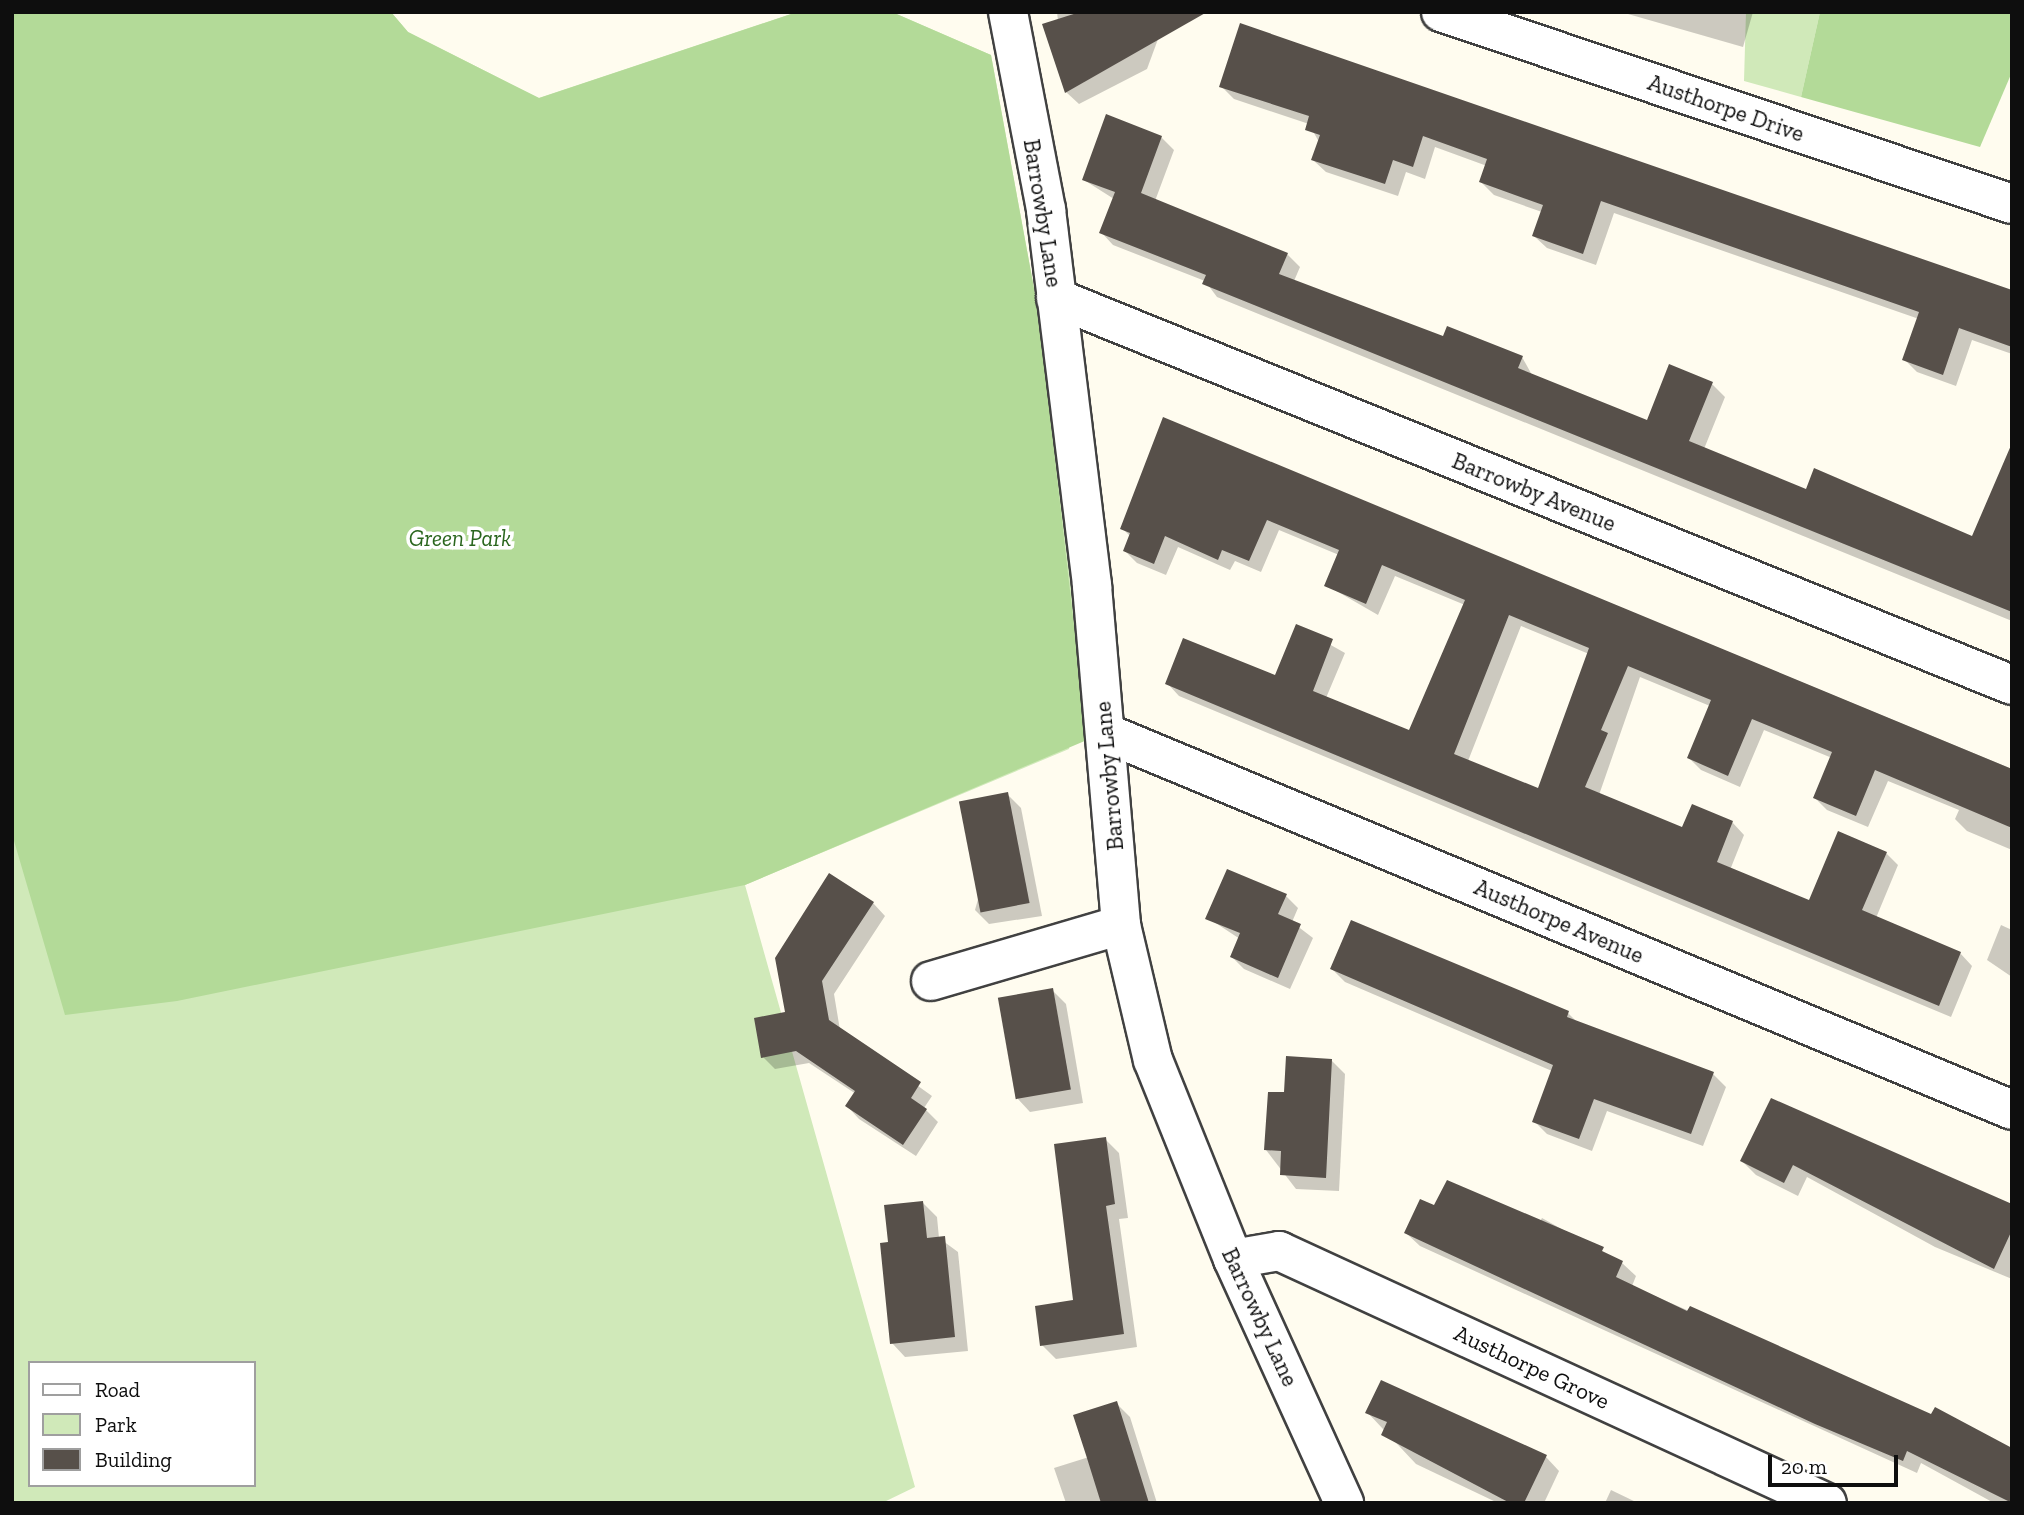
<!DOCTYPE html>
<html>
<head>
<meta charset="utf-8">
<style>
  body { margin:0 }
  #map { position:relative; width:2024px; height:1515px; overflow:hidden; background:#fffcef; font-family:"Zilla Slab",serif }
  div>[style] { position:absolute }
  .green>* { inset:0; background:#d0e9b9 }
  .forest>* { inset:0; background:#b3da98 }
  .shadow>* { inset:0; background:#0003 }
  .building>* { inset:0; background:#57504a; transform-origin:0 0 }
  .roads { filter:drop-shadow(2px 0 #414141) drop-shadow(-2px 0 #414141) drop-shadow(0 2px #414141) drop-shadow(0 -2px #414141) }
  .street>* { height:38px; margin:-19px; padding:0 19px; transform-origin:19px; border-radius:19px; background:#fff }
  span { translate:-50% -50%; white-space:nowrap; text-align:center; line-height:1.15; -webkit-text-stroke:7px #fff; paint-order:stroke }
  .street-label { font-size:23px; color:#0e0e0e }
  .park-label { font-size:23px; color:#2a661e; font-style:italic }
  .frame { position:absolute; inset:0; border:14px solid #0e0e0e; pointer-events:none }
  .legend { position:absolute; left:28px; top:1361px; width:228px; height:126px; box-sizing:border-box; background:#fff; border:2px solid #9f9f9f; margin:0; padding:9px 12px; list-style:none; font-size:21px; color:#0e0e0e }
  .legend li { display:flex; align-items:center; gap:14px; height:35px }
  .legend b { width:35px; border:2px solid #9f9f9f }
  .scale { position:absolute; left:1768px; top:1455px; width:130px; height:32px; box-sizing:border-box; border:4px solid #0e0e0e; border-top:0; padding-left:9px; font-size:21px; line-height:24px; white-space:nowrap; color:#0e0e0e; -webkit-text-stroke:5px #fff; paint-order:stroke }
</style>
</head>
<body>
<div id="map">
  <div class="green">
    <i style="clip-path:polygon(evenodd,12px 12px,391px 12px,408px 32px,539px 98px,797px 12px,892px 12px,991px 55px,1038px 310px,1082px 676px,1069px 749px,745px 885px,915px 1487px,882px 1503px,12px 1503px,12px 12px,30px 1363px,254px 1363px,254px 1485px,30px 1485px,30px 1363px)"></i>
    <i style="clip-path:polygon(1746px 12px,1820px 12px,1801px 97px,1744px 81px)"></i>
  </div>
  <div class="forest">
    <i style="clip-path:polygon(12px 12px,391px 12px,408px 32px,539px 98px,797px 12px,892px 12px,991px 55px,1038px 310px,1087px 740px,745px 885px,177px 1001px,65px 1015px,12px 834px)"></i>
    <i style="clip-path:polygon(1820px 12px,2012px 12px,2012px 72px,1980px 147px,1801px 97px)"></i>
  </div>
  <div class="shadow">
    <i style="clip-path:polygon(1057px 12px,1168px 12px,1147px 69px,1079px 104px,1066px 92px)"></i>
    <i style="clip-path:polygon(1621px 12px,1753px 12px,1743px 47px)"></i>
    <i style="clip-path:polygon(1241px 25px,2012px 294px,2012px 354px,1972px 340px,1956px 386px,1917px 372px,1904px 359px,1919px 319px,1614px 213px,1596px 265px,1547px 248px,1534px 236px,1542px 212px,1494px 195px,1481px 182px,1487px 166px,1435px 147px,1425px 179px,1406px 172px,1398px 196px,1326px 172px,1313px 160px,1319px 142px,1309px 124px,1234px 99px,1221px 86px)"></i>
    <i style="clip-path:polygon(1161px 137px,1174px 150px,1155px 201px,1287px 254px,1300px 267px,1294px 281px,1444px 338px,1522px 357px,1532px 375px,1648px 422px,1670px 366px,1712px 384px,1725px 397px,1704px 449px,1807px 491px,1973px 538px,2012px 498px,2012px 621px,1217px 297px,1205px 281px,1113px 245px,1101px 232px,1114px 199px,1084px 180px)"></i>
    <i style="clip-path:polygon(evenodd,1164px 419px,2012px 769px,2012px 850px,1967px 831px,1955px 819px,1959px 810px,1888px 781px,1868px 827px,1827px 810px,1815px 798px,1832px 758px,1764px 730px,1740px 787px,1701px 770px,1689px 758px,1710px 706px,1640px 677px,1599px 795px,1683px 829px,1732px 822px,1744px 835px,1730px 870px,1810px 902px,1886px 853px,1898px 865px,1876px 918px,1960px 953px,1972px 966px,1951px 1017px,1179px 696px,1167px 683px,1276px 677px,1297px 626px,1345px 653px,1326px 698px,1410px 732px,1465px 605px,1395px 576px,1378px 615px,1326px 585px,1339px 555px,1279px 530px,1261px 572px,1235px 561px,1230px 570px,1178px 547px,1166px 575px,1137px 563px,1125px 551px,1131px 537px,1122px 528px,1164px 419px,1521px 626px,1589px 654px,1539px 790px,1468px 761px,1521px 626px)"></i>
    <i style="clip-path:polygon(1007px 794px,1021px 808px,1042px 916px,989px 924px,975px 910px)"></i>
    <i style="clip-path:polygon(1286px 896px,1298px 908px,1292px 922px,1313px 938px,1290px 989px,1244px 969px,1232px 957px,1240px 939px,1208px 918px)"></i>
    <i style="clip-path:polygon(873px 903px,885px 916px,834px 994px,840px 1030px,932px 1096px,924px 1108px,938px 1122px,916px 1156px,859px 1119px,847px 1106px,856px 1094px,809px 1063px,775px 1069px,763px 1057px,787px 1013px)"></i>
    <i style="clip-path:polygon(1352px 923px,1568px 1013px,1579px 1024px,1713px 1074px,1726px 1087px,1703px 1146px,1607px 1111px,1592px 1151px,1547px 1134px,1534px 1121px,1552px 1071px,1345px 982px,1332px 969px)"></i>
    <i style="clip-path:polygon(2001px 925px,2012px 930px,2012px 977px,1987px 960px)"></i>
    <i style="clip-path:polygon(1052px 990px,1066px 1004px,1083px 1103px,1030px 1112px,1017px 1098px)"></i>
    <i style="clip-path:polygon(1331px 1060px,1345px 1074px,1339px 1191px,1296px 1189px,1266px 1150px,1286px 1094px)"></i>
    <i style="clip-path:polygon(1772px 1100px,2012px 1207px,2012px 1279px,1935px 1247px,1807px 1177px,1798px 1196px,1756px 1175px,1742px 1161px)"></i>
    <i style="clip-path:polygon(1105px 1139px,1119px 1153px,1128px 1218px,1119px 1219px,1137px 1347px,1056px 1359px,1042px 1345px,1075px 1302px)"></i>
    <i style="clip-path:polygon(923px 1203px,937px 1217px,939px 1238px,958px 1252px,968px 1351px,905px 1357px,892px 1343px)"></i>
    <i style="clip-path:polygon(1435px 1208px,1538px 1225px,1542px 1218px,1622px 1263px,1636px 1276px,1632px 1286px,1932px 1417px,2012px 1503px,1994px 1503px,1921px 1463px,1917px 1473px,1420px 1246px,1406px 1233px)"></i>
    <i style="clip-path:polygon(1116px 1403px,1130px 1417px,1157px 1503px,1066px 1503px,1054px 1468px,1089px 1457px)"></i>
    <i style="clip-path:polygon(1367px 1412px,1546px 1457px,1559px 1471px,1544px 1503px,1498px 1503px,1416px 1464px)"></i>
    <i style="clip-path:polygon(1611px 1490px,1638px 1503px,1605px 1503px)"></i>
  </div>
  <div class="building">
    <i style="clip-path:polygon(1080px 12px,1207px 12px,1065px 93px,1042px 24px)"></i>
    <i style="clip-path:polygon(1240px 23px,2012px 290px,2012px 347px,1959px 328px,1943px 375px,1902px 360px,1919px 312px,1601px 201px,1583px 254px,1532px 236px,1543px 205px,1479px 182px,1487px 159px,1423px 136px,1413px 167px,1393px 160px,1385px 184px,1311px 160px,1320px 135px,1305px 130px,1309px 116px,1219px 87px)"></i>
    <i style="clip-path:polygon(1106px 114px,1162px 136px,1141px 193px,1288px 253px,1279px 274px,1443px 336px,1447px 326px,1523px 356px,1518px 368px,1647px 420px,1669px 364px,1713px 382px,1689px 441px,1806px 489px,1814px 468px,1972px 536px,2012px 443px,2012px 612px,1202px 284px,1206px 275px,1099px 233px,1115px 192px,1082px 180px)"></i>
    <i style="clip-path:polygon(evenodd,1163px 417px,2012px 769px,2012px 828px,1875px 770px,1856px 816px,1813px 798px,1832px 752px,1752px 719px,1728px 776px,1687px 758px,1711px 700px,1628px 666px,1601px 730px,1608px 733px,1585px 787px,1682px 827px,1692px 804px,1733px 821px,1717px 862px,1809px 900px,1838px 831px,1887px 852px,1862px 910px,1961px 952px,1939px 1006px,1165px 684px,1183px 638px,1275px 675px,1296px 624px,1333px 639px,1313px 691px,1409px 730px,1465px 600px,1382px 565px,1366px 604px,1324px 586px,1339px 550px,1267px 520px,1249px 561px,1222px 550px,1218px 560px,1165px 536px,1154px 564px,1123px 551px,1130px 533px,1120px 529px,1163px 417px,1509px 615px,1589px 648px,1538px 788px,1454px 754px,1509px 615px)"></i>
    <i style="left:1008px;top:792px;width:113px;height:50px;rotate:79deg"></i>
    <i style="clip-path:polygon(1227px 869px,1287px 894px,1278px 914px,1301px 924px,1278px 978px,1230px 957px,1240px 933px,1205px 919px)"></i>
    <i style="clip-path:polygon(829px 873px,874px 902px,822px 981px,829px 1020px,921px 1082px,911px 1098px,927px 1109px,903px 1145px,845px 1106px,855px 1091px,796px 1051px,761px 1058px,754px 1018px,785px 1012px,775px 958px)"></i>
    <i style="clip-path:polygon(1351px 920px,1569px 1011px,1567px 1017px,1714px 1072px,1691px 1134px,1594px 1099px,1579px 1139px,1532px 1122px,1553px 1065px,1330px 969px)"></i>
    <i style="left:1053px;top:988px;width:103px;height:56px;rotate:80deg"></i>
    <i style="clip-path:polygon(1286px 1056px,1332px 1059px,1326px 1178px,1280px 1175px,1281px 1151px,1264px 1150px,1268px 1092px,1284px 1092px)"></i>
    <i style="clip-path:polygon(1771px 1098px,2012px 1204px,2012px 1230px,1994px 1269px,1793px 1165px,1784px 1183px,1740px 1161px)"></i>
    <i style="clip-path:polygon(1106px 1137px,1115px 1204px,1106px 1206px,1124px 1334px,1040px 1346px,1035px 1306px,1073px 1300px,1054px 1144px)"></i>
    <i style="clip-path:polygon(1447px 1180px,1604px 1247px,1602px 1251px,1623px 1261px,1616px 1277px,1687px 1311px,1690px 1306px,1931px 1414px,1935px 1407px,2012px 1448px,2012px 1503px,1907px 1451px,1903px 1461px,1815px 1424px,1404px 1233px,1420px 1199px,1434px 1205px)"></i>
    <i style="clip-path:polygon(923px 1201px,927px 1238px,945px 1236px,955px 1337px,890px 1344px,880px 1243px,888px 1242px,884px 1205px)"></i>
    <i style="clip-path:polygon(1381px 1380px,1547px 1455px,1524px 1503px,1510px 1503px,1381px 1435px,1387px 1422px,1365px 1413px)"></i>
    <i style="clip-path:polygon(1117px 1401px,1134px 1455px,1149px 1503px,1101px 1503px,1086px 1455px,1073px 1415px)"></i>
  </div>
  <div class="roads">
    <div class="street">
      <i style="left:1008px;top:12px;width:202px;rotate:79.1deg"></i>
      <i style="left:1046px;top:210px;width:379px;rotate:83deg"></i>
      <i style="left:1092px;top:586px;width:340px;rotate:85.1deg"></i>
      <i style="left:1121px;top:925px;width:139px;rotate:76.7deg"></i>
      <i style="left:1153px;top:1060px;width:214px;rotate:68.1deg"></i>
      <i style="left:1233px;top:1259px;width:268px;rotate:65.5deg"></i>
      <i style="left:1441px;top:12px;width:602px;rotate:18.59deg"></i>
      <i style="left:1056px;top:298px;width:1031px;rotate:22.04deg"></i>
      <i style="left:1106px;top:733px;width:981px;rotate:22.59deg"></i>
      <i style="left:931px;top:981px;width:198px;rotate:-16.4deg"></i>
      <i style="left:1233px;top:1259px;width:47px;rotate:-9.9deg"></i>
      <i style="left:1279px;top:1251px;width:603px;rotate:24.7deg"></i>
    </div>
  </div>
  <div class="street-label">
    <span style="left:1726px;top:108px;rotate:19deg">Austhorpe Drive</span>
    <span style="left:1043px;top:213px;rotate:81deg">Barrowby Lane</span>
    <span style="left:1534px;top:492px;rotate:22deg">Barrowby Avenue</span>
    <span style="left:1109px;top:776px;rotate:-95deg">Barrowby Lane</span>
    <span style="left:1559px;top:921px;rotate:23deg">Austhorpe Avenue</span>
    <span style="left:1260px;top:1317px;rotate:65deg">Barrowby Lane</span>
    <span style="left:1532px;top:1367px;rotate:25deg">Austhorpe Grove</span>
  </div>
  <div class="park-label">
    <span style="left:460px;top:538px">Green Park</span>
  </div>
  <div class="frame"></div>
  <ul class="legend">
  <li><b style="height:9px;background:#fff"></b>Road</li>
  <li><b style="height:19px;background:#d0e9b9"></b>Park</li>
  <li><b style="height:19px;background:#57504a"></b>Building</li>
  </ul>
  <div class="scale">20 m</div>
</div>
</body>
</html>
